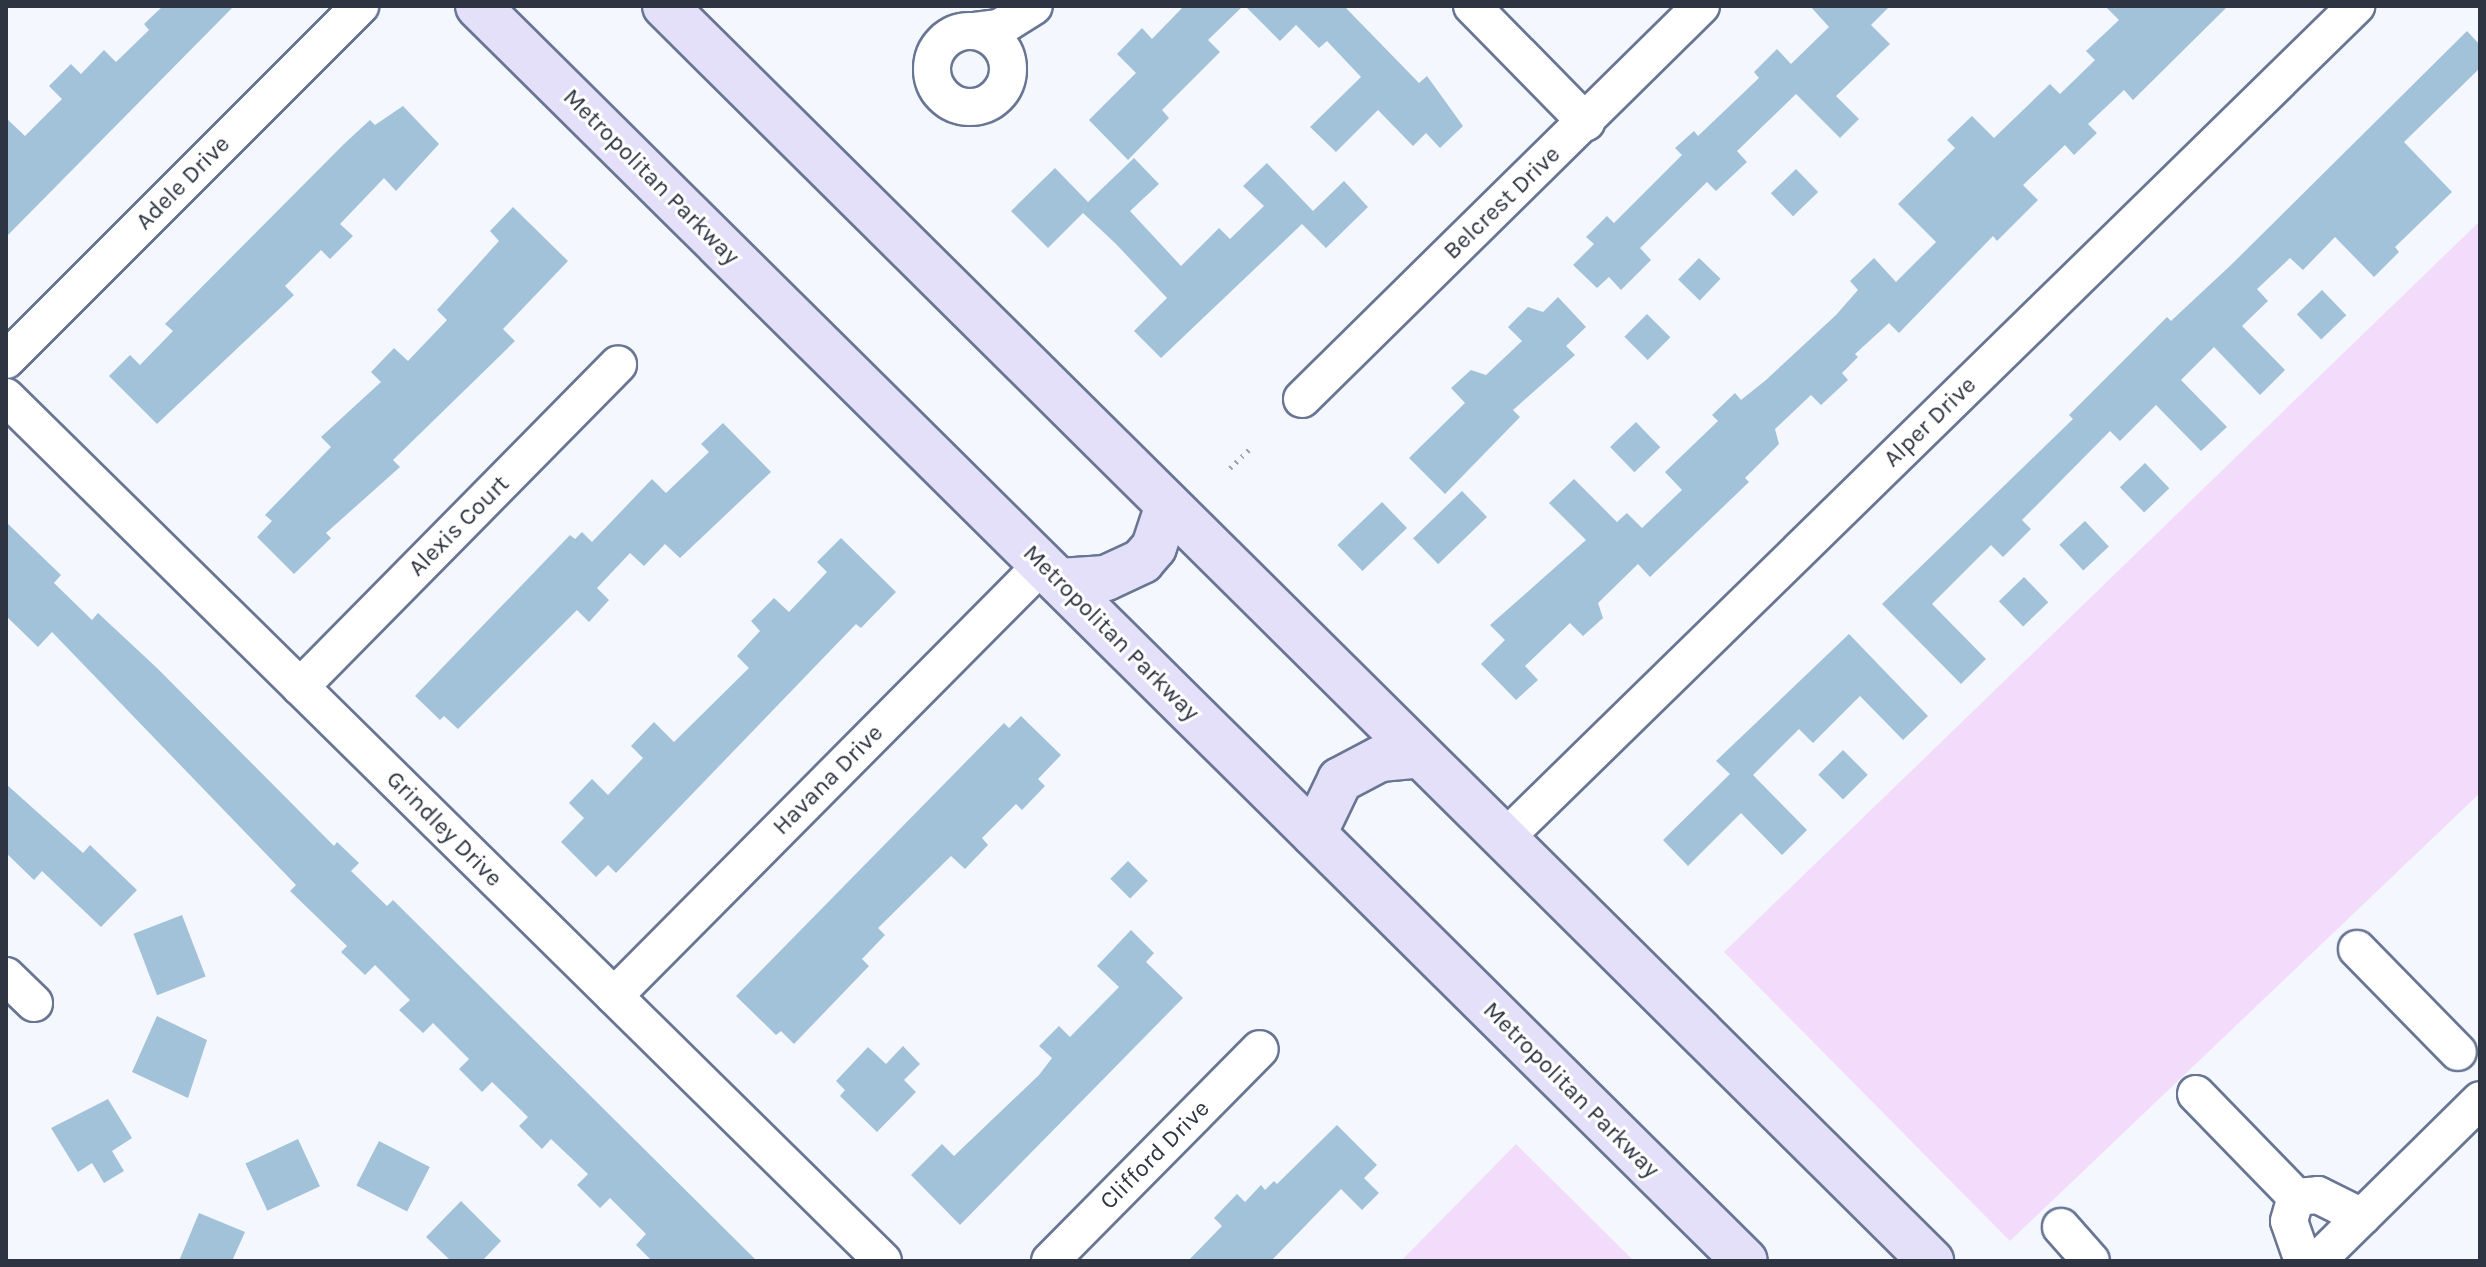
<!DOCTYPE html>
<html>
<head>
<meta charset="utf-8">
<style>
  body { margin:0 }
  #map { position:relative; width:2486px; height:1267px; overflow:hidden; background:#f4f7fe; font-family:Karla,sans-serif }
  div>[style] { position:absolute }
  .green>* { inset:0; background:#f3dcfb }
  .building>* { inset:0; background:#a2c2da; transform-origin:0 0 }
  .path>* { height:5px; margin-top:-2.5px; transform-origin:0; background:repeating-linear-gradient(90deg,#a0a4ae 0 2px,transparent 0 8px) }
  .roads { filter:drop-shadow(2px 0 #697693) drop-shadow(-2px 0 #697693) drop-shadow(0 2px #697693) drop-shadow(0 -2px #697693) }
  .minor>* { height:36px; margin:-18px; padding:0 18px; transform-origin:18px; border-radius:18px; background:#fff }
  .minor>.ring { margin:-18px; padding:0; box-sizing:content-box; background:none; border:36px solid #fff; border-radius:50% }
  .major>* { height:44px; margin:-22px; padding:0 22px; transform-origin:22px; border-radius:22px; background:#e4e0fa }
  span { translate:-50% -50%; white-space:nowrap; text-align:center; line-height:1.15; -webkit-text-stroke:6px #fff; paint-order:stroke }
  .street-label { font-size:24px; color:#2e3441 }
  .frame { position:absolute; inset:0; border:8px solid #2e3441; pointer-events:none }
</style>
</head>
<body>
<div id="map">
  <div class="green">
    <i style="clip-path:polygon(2480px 221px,2480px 793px,2010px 1241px,1724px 952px)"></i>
    <i style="clip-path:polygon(1516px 1144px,1634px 1261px,1401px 1261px)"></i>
  </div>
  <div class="building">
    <i style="clip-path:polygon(163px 6px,234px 6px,6px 237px,6px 118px,25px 136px,62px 99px,49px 86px,71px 64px,81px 74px,104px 50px,116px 62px,149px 30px,144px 24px)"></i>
    <i style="clip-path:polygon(1184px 6px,1243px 6px,1208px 40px,1220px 52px,1162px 110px,1169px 118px,1128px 160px,1089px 120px,1136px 73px,1117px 54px,1142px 28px,1152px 39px)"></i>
    <i style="clip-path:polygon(1245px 6px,1344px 6px,1419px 83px,1427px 76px,1463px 126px,1440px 148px,1426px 133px,1413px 146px,1378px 110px,1336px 152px,1310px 127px,1361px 77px,1327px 41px,1319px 48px,1296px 25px,1280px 41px)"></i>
    <i style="clip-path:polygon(1810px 6px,1890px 6px,1871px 25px,1890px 44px,1836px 96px,1859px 119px,1840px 138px,1796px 94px,1737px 151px,1747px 162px,1716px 191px,1707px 182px,1640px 248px,1651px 260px,1621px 290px,1609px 277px,1597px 288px,1573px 265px,1594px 244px,1586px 237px,1607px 216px,1614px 223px,1682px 155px,1675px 148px,1694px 131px,1698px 136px,1759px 78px,1754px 72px,1777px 49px,1791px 64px,1829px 27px)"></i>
    <i style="clip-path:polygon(2105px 6px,2228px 6px,2133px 100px,2124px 90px,2088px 124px,2097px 133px,2074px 155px,2065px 145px,2023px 185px,2038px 200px,1997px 241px,1993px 236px,1899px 333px,1889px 323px,1855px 354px,1858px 357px,1842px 373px,1848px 380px,1821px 405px,1811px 395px,1775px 429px,1779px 444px,1745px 478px,1749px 482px,1650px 577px,1638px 564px,1598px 603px,1603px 618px,1583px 636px,1570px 623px,1525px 666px,1538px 680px,1516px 700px,1481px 664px,1505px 640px,1490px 625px,1586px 540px,1549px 503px,1574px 479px,1617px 522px,1627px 513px,1642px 528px,1682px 490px,1665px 472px,1718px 421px,1712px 415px,1735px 393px,1741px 400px,1766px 380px,1836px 315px,1858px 290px,1850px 281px,1874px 258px,1896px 282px,1936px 242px,1898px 204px,1955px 148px,1947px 140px,1972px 116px,1994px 138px,2050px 84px,2060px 94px,2095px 60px,2086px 51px,2119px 20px)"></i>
    <i style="clip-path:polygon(2467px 31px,2480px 45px,2480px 68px,2404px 142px,2452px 192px,2395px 247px,2399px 252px,2374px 277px,2335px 237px,2303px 270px,2290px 258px,2257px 289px,2268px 301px,2242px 326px,2285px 370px,2260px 395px,2214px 347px,2181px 380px,2227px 427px,2201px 451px,2156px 405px,2120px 441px,2110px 431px,2022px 520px,2031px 529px,2003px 557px,1991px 545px,1932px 604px,1986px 659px,1961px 684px,1882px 604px,2073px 419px,2069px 415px,2167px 317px,2171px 321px,2232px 264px)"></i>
    <i style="clip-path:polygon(403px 106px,439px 144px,396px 191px,384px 178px,340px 224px,353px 236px,330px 259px,321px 250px,285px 286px,294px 295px,157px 424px,109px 376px,130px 355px,140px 365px,173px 331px,165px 324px,344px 144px,370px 120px,375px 125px)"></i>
    <i style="clip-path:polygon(1134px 158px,1159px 184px,1130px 211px,1181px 266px,1219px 228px,1230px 239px,1264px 206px,1243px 186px,1267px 163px,1313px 211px,1344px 181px,1368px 207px,1326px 248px,1302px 224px,1161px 358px,1134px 331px,1167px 298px,1116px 244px,1083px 213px,1048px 248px,1011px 211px,1055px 168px,1088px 202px)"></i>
    <i style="left:1796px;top:169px;width:32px;height:35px;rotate:46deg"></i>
    <i style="clip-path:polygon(513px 207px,568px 261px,503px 329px,515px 341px,393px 460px,400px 467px,326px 533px,331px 538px,294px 574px,257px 537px,272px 521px,265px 515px,331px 447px,321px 437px,381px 382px,371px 372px,394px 348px,408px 361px,447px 320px,437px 310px,499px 241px,490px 231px)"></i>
    <i style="left:1699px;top:258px;width:30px;height:30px;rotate:44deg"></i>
    <i style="left:2322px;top:290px;width:35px;height:35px;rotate:46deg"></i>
    <i style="clip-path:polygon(1558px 297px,1586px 327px,1566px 346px,1575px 355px,1513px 410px,1520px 417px,1445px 494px,1409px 458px,1465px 403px,1451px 388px,1471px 370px,1486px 375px,1522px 341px,1508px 327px,1528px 307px,1543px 312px)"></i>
    <i style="left:1647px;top:314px;width:33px;height:32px;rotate:45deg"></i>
    <i style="left:1636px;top:422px;width:35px;height:36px;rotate:46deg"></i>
    <i style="clip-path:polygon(723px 423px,771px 472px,680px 558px,665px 544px,644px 566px,630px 553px,597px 588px,609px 600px,589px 622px,577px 610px,458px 729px,444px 716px,440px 720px,415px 696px,570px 535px,575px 539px,582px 532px,592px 542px,652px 479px,666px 493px,709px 452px,701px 444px)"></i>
    <i style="left:2145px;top:463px;width:35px;height:35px;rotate:46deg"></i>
    <i style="left:1462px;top:491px;width:36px;height:68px;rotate:46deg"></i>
    <i style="left:1382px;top:502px;width:36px;height:62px;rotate:46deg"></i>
    <i style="left:2085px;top:521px;width:35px;height:35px;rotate:47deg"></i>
    <i style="clip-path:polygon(6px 522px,61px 575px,54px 583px,92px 620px,98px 613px,158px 669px,334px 846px,337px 842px,359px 863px,351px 871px,387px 906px,393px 900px,757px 1261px,652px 1261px,636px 1245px,646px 1234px,610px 1198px,600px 1208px,577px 1185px,588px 1174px,551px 1139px,542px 1149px,519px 1126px,528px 1117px,492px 1082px,482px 1092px,459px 1069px,469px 1059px,433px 1023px,423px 1033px,399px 1010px,410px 1000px,375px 965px,365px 975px,341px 952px,347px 946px,290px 891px,296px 885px,52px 632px,38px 647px,6px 616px)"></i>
    <i style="clip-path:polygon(841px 538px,896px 592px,861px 628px,856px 624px,616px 873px,608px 865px,596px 877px,561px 842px,584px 818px,569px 803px,592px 779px,608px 795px,643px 758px,631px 746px,654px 722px,674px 742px,749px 668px,737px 656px,760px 631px,751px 621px,774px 598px,789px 612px,827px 572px,817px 562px)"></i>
    <i style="left:2024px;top:577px;width:35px;height:35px;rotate:46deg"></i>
    <i style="clip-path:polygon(1849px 634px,1928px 716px,1903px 740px,1860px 696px,1813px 743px,1799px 729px,1753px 775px,1807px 830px,1782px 855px,1741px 813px,1688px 866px,1663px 840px,1730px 774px,1716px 761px)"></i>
    <i style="clip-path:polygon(1021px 716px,1061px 755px,1038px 779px,1045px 786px,1022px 810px,1016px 804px,982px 838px,988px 845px,965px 869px,951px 856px,878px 928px,885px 935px,862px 959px,869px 966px,794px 1044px,781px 1031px,776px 1035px,736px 996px,1004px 723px,1009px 728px)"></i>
    <i style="left:1843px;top:750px;width:35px;height:35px;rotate:45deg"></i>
    <i style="clip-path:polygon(6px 784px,83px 853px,90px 845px,137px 890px,101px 927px,42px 871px,34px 880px,6px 853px)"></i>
    <i style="left:1128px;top:861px;width:28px;height:25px;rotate:45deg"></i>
    <i style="left:182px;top:915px;width:66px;height:52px;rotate:69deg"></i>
    <i style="clip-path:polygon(1131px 930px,1154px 953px,1146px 962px,1183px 998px,960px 1225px,911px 1175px,942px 1144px,954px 1156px,1039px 1075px,1052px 1058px,1039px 1046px,1059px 1026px,1070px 1037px,1119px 987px,1097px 966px)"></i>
    <i style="clip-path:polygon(157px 1016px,207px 1040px,188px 1098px,132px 1072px)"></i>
    <i style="clip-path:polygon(903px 1046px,920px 1064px,904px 1080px,916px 1092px,877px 1132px,840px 1096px,845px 1090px,836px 1081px,868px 1047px,886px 1064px)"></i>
    <i style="clip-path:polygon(108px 1099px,132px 1138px,112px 1151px,124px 1171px,104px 1183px,92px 1163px,78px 1172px,51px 1128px)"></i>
    <i style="clip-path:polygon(1337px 1125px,1377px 1165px,1364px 1178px,1379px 1193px,1362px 1210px,1341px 1189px,1271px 1261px,1188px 1261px,1222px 1226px,1214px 1218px,1237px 1194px,1245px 1202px,1261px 1185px,1265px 1190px,1274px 1181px,1277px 1184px)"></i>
    <i style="left:298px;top:1139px;width:52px;height:58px;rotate:65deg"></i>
    <i style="left:379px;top:1141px;width:57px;height:50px;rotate:27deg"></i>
    <i style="clip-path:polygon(461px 1201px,501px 1241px,482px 1261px,451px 1261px,426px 1237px)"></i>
    <i style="clip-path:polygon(199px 1213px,245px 1232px,232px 1261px,179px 1261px)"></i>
  </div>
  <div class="path">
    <i style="left:1230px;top:468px;width:29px;rotate:-44deg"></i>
  </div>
  <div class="roads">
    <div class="minor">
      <i style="left:1472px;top:6px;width:163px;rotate:45.5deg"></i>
      <i class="ring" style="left:932px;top:31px;width:40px;height:40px"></i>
      <i style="left:973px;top:31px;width:26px;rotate:-7deg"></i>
      <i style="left:999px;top:28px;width:41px;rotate:-32.2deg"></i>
      <i style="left:6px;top:360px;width:501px;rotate:-45deg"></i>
      <i style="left:6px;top:397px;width:1231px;rotate:44.57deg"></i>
      <i style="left:1302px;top:399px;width:560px;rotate:-44.57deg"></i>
      <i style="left:300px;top:687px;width:453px;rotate:-45.4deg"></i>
      <i style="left:1504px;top:839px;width:1192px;rotate:-44.35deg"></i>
      <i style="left:2357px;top:949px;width:144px;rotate:45.6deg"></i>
      <i style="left:6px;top:976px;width:39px;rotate:44deg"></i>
      <i style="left:614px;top:996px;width:607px;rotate:-45.2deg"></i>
      <i style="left:2196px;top:1094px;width:144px;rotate:45.8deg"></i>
      <i style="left:2061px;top:1227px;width:45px;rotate:48.6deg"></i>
      <i style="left:1050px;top:1261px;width:298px;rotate:-45.3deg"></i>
      <i style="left:2303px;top:1261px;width:42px;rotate:-109.3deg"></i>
      <i style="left:2289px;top:1221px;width:25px;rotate:-74deg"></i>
      <i style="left:2296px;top:1197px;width:22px;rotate:-5deg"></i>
      <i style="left:2318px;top:1195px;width:49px;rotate:26.6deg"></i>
      <i style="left:2317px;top:1261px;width:229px;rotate:-44.6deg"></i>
    </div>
    <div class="major">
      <i style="left:478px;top:6px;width:1783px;rotate:44.73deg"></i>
      <i style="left:665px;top:6px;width:1783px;rotate:44.75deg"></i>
      <i style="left:1059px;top:581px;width:47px;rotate:-3.7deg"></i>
      <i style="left:1106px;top:578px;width:40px;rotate:-25deg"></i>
      <i style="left:1142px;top:561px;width:18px;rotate:-49deg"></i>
      <i style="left:1154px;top:547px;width:44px;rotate:-71.6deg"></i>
      <i style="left:1314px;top:834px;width:60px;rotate:-64.3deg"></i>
      <i style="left:1340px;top:780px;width:45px;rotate:-27.7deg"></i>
      <i style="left:1380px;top:759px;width:38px;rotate:-5deg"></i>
    </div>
  </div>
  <div class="street-label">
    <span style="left:651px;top:177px;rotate:45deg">Metropolitan Parkway</span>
    <span style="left:183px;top:183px;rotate:-45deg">Adele Drive</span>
    <span style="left:1502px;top:203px;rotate:-44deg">Belcrest Drive</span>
    <span style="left:1930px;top:422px;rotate:-44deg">Alper Drive</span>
    <span style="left:459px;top:526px;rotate:-45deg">Alexis Court</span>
    <span style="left:1111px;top:633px;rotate:45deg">Metropolitan Parkway</span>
    <span style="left:828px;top:780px;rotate:-45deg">Havana Drive</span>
    <span style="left:444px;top:829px;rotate:45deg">Grindley Drive</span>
    <span style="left:1571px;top:1090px;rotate:45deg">Metropolitan Parkway</span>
    <span style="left:1155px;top:1155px;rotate:-45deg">Clifford Drive</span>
  </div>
  <div class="frame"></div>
</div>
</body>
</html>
